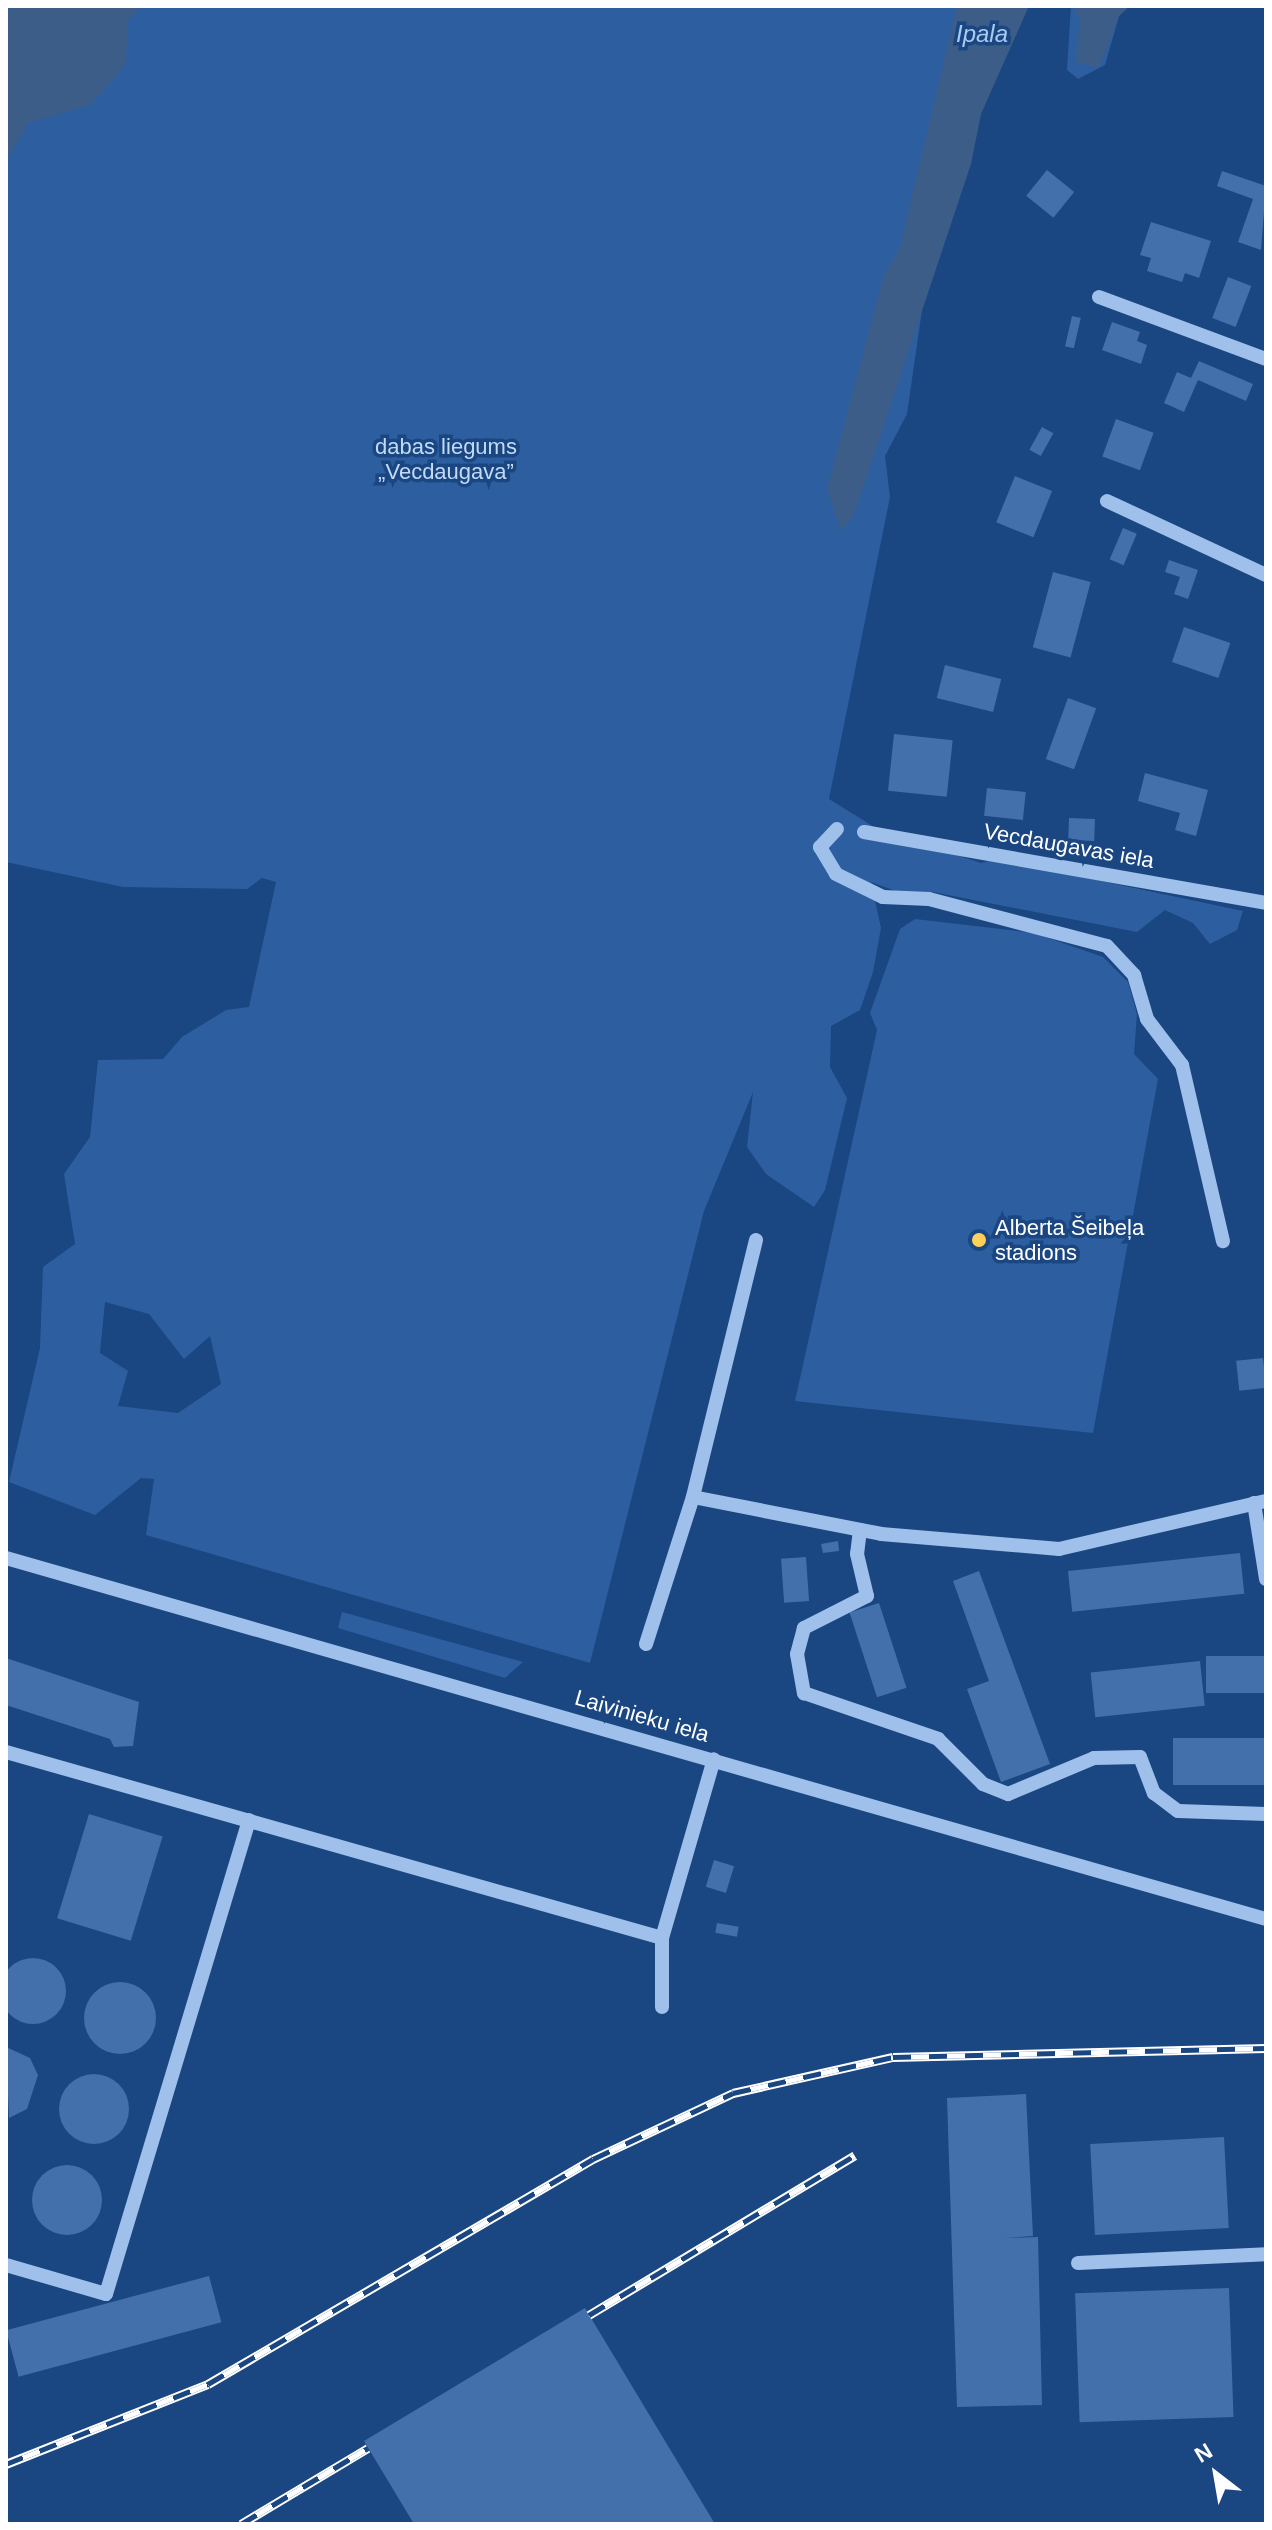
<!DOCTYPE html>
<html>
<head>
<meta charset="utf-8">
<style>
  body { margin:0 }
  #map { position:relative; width:1272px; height:2530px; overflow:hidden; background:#1a4681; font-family:Helvetica,sans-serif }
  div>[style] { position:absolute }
  .green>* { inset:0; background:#2d5fa0 }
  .water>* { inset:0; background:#3c5d88 }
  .building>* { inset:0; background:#4370ab; transform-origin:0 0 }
  .round { border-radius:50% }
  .minor>* { height:14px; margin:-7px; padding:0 7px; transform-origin:7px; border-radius:7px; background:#9ec0ea }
  .rail>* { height:9px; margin-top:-4.5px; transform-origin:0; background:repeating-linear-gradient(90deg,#1a4681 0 18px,#fff 0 36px); box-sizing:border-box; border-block:2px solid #fff }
  .dots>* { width:22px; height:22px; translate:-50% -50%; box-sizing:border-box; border:4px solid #1a4681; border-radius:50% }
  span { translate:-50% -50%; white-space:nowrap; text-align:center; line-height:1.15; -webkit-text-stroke:7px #1a4681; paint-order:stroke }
  .park-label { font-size:22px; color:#c2daf8 }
  .street-label { font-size:22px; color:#fff }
  .poi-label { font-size:22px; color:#fff }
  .left { translate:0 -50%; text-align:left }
  .water-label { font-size:24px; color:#a9caf2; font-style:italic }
  .frame { position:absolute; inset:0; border:8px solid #fff; pointer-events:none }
  .north { position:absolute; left:1176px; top:2434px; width:80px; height:80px; -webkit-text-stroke:6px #1a4681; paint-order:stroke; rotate:329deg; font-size:22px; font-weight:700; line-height:32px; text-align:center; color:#fff }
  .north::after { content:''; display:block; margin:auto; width:28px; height:36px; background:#fff; clip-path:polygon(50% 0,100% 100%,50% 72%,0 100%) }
</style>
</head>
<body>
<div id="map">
  <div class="green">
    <i style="clip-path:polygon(evenodd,6px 6px,1015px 6px,935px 220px,907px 414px,885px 456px,890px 497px,829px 799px,879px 830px,981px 863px,997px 859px,1243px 911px,1237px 930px,1210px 944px,1193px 923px,1165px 910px,1137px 932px,933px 892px,907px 895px,871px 882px,881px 928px,873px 972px,860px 1010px,831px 1026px,830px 1067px,847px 1098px,825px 1190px,814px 1207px,766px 1174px,747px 1147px,753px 1092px,704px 1211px,590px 1663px,146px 1535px,154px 1479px,141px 1478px,95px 1515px,9px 1482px,40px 1348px,43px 1267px,75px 1244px,64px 1174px,90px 1137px,98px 1060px,163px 1059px,182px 1037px,226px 1010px,249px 1007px,276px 882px,262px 878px,247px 889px,123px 887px,6px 862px,6px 6px,105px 1302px,149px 1314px,184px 1359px,210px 1336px,221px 1384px,178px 1413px,118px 1406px,128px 1371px,100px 1353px,105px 1302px)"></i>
    <i style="clip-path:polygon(1071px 6px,1122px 6px,1105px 65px,1078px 79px,1067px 70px)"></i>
    <i style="clip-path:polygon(915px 919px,1034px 933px,1103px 957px,1128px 982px,1137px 1014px,1134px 1054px,1158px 1079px,1093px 1433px,795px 1401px,877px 1030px,870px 1013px,900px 929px)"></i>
    <i style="clip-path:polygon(342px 1612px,523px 1662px,505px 1678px,338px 1628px)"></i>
  </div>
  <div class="water">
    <i style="clip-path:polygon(6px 6px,142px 6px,128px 20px,126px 63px,117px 75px,90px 105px,28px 123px,6px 162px)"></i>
    <i style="clip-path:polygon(957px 6px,1029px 6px,981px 114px,971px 164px,855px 512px,841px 531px,827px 489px,883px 278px,900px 247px)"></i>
    <i style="clip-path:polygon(1073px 6px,1130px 6px,1119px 16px,1099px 68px,1076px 62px,1080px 19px)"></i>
  </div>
  <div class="building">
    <i style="left:1047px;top:170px;width:35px;height:33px;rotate:39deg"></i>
    <i style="clip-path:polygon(1222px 171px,1266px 186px,1261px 250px,1238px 242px,1253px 199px,1217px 186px)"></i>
    <i style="clip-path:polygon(1151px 222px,1211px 241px,1199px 278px,1185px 273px,1182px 282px,1147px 271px,1151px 258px,1140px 255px)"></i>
    <i style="left:1228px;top:277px;width:25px;height:44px;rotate:21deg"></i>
    <i style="left:1072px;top:316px;width:9px;height:31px;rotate:13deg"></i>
    <i style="clip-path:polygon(1112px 322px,1140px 332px,1137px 341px,1147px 345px,1141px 364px,1102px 350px)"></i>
    <i style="clip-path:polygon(1199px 361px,1253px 384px,1246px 401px,1198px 380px,1184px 412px,1164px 403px,1177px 372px,1191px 378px)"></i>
    <i style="left:1116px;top:419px;width:40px;height:40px;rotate:20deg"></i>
    <i style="left:1042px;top:427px;width:13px;height:26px;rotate:29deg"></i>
    <i style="left:1015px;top:476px;width:40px;height:50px;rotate:22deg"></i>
    <i style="left:1123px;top:528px;width:15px;height:34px;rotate:23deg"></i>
    <i style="clip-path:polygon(1169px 560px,1198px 570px,1188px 599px,1174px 594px,1180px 577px,1165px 572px)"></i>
    <i style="left:1053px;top:572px;width:39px;height:78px;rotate:15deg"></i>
    <i style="left:1184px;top:627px;width:49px;height:37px;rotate:19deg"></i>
    <i style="left:945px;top:665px;width:58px;height:34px;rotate:14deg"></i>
    <i style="left:1068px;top:698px;width:30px;height:65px;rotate:20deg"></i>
    <i style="left:894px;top:734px;width:59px;height:57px;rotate:6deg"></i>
    <i style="clip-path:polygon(1145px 773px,1208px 790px,1196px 836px,1175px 830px,1180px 813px,1138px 801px)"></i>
    <i style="left:987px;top:788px;width:39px;height:28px;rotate:6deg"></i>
    <i style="left:1069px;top:818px;width:26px;height:22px;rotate:2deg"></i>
    <i style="left:1263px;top:1358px;width:30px;height:27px;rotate:84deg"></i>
    <i style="clip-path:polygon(838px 1541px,839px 1551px,823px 1553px,821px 1544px)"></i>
    <i style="left:1240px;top:1553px;width:41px;height:173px;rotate:84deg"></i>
    <i style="left:806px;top:1557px;width:44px;height:25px;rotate:86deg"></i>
    <i style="clip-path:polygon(979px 1571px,1050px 1764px,1001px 1782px,967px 1689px,989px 1681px,953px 1581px)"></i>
    <i style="left:879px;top:1603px;width:89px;height:31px;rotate:72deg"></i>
    <i style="left:1266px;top:1656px;width:37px;height:60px;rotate:90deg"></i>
    <i style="clip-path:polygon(6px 1658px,139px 1702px,133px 1746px,114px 1747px,110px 1739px,6px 1705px)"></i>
    <i style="left:1200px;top:1661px;width:45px;height:110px;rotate:84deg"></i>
    <i style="left:1266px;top:1738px;width:47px;height:93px;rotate:90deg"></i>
    <i style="left:89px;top:1814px;width:77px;height:109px;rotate:17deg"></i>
    <i style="left:714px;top:1860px;width:21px;height:28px;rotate:17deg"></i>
    <i style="left:717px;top:1923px;width:22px;height:10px;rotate:10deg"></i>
    <i class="round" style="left:0;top:1958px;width:66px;height:66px"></i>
    <i class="round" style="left:84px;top:1982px;width:72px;height:72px"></i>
    <i style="clip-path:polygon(6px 2047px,30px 2058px,38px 2075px,27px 2109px,9px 2118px)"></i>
    <i class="round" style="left:59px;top:2074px;width:70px;height:70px"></i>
    <i style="clip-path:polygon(1026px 2094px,1033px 2236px,1003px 2238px,1038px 2237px,1042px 2405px,957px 2407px,947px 2098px)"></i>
    <i style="left:1224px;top:2137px;width:91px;height:134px;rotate:87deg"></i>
    <i class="round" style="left:32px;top:2165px;width:70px;height:70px"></i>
    <i style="left:209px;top:2276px;width:48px;height:210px;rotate:75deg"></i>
    <i style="left:1229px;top:2288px;width:129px;height:154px;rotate:88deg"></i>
    <i style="clip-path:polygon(585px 2308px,715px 2524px,414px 2524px,364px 2441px)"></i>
  </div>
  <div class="minor">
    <i style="left:1099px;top:297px;width:178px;rotate:20.4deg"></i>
    <i style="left:1107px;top:501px;width:175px;rotate:25deg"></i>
    <i style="left:837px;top:829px;width:25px;rotate:133deg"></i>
    <i style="left:820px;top:847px;width:31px;rotate:59deg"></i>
    <i style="left:836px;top:874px;width:52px;rotate:26.1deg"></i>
    <i style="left:883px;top:897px;width:46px;rotate:2.5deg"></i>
    <i style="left:929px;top:899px;width:184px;rotate:14.8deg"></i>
    <i style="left:1107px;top:946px;width:40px;rotate:47deg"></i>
    <i style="left:1134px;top:975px;width:46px;rotate:73.5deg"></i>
    <i style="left:1147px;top:1019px;width:58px;rotate:52.7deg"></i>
    <i style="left:1182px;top:1065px;width:181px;rotate:76.9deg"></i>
    <i style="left:864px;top:832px;width:408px;rotate:10deg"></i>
    <i style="left:756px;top:1240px;width:265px;rotate:103.8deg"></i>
    <i style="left:693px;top:1497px;width:192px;rotate:11.1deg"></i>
    <i style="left:881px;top:1534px;width:179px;rotate:4.8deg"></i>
    <i style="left:1059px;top:1549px;width:212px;rotate:-13.1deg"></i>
    <i style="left:1254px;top:1503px;width:77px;rotate:81deg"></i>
    <i style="left:860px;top:1530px;width:24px;rotate:97deg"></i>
    <i style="left:857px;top:1554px;width:43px;rotate:76.6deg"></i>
    <i style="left:867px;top:1596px;width:71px;rotate:153.1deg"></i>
    <i style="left:804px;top:1628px;width:27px;rotate:105deg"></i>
    <i style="left:797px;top:1654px;width:40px;rotate:80deg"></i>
    <i style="left:804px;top:1693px;width:142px;rotate:18.9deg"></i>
    <i style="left:938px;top:1739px;width:64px;rotate:45deg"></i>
    <i style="left:983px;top:1784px;width:27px;rotate:22deg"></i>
    <i style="left:1008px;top:1794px;width:93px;rotate:-22.7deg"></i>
    <i style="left:1094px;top:1758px;width:46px;rotate:-1.2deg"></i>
    <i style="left:1140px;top:1757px;width:39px;rotate:69deg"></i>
    <i style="left:1154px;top:1793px;width:30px;rotate:37deg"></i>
    <i style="left:1178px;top:1811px;width:88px;rotate:2deg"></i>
    <i style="left:6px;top:1558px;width:1311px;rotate:15.99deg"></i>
    <i style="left:646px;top:1644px;width:154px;rotate:-72.3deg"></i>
    <i style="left:6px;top:1752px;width:682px;rotate:15.83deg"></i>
    <i style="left:662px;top:2007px;width:69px;rotate:-90deg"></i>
    <i style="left:662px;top:1938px;width:186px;rotate:-73.8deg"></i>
    <i style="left:1078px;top:2263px;width:188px;rotate:-2.7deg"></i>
    <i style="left:6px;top:2265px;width:104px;rotate:16.2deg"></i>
    <i style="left:106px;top:2294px;width:495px;rotate:-73.2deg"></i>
  </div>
  <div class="rail">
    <i style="left:589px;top:2315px;width:310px;rotate:-31deg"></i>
    <i style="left:6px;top:2464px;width:217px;rotate:-21.6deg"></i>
    <i style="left:208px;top:2384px;width:446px;rotate:-30.3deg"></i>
    <i style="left:593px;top:2159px;width:155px;rotate:-25.2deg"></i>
    <i style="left:733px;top:2093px;width:164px;rotate:-12.7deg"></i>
    <i style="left:893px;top:2057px;width:373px;rotate:-1.4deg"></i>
    <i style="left:241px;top:2524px;width:148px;rotate:-30.9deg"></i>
  </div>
  <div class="dots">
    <i style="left:979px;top:1240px;background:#fdd05a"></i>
  </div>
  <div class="park-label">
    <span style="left:446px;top:459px">dabas liegums<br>„Vecdaugava”</span>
  </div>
  <div class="street-label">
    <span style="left:1069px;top:846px;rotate:10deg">Vecdaugavas iela</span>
    <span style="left:642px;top:1716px;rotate:16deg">Laivinieku iela</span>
  </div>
  <div class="poi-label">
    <span class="left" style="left:995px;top:1240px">Alberta Šeibeļa<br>stadions</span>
  </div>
  <div class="water-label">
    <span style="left:982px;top:34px">Ipala</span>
  </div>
  <div class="frame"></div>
  <div class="north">N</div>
</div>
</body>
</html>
